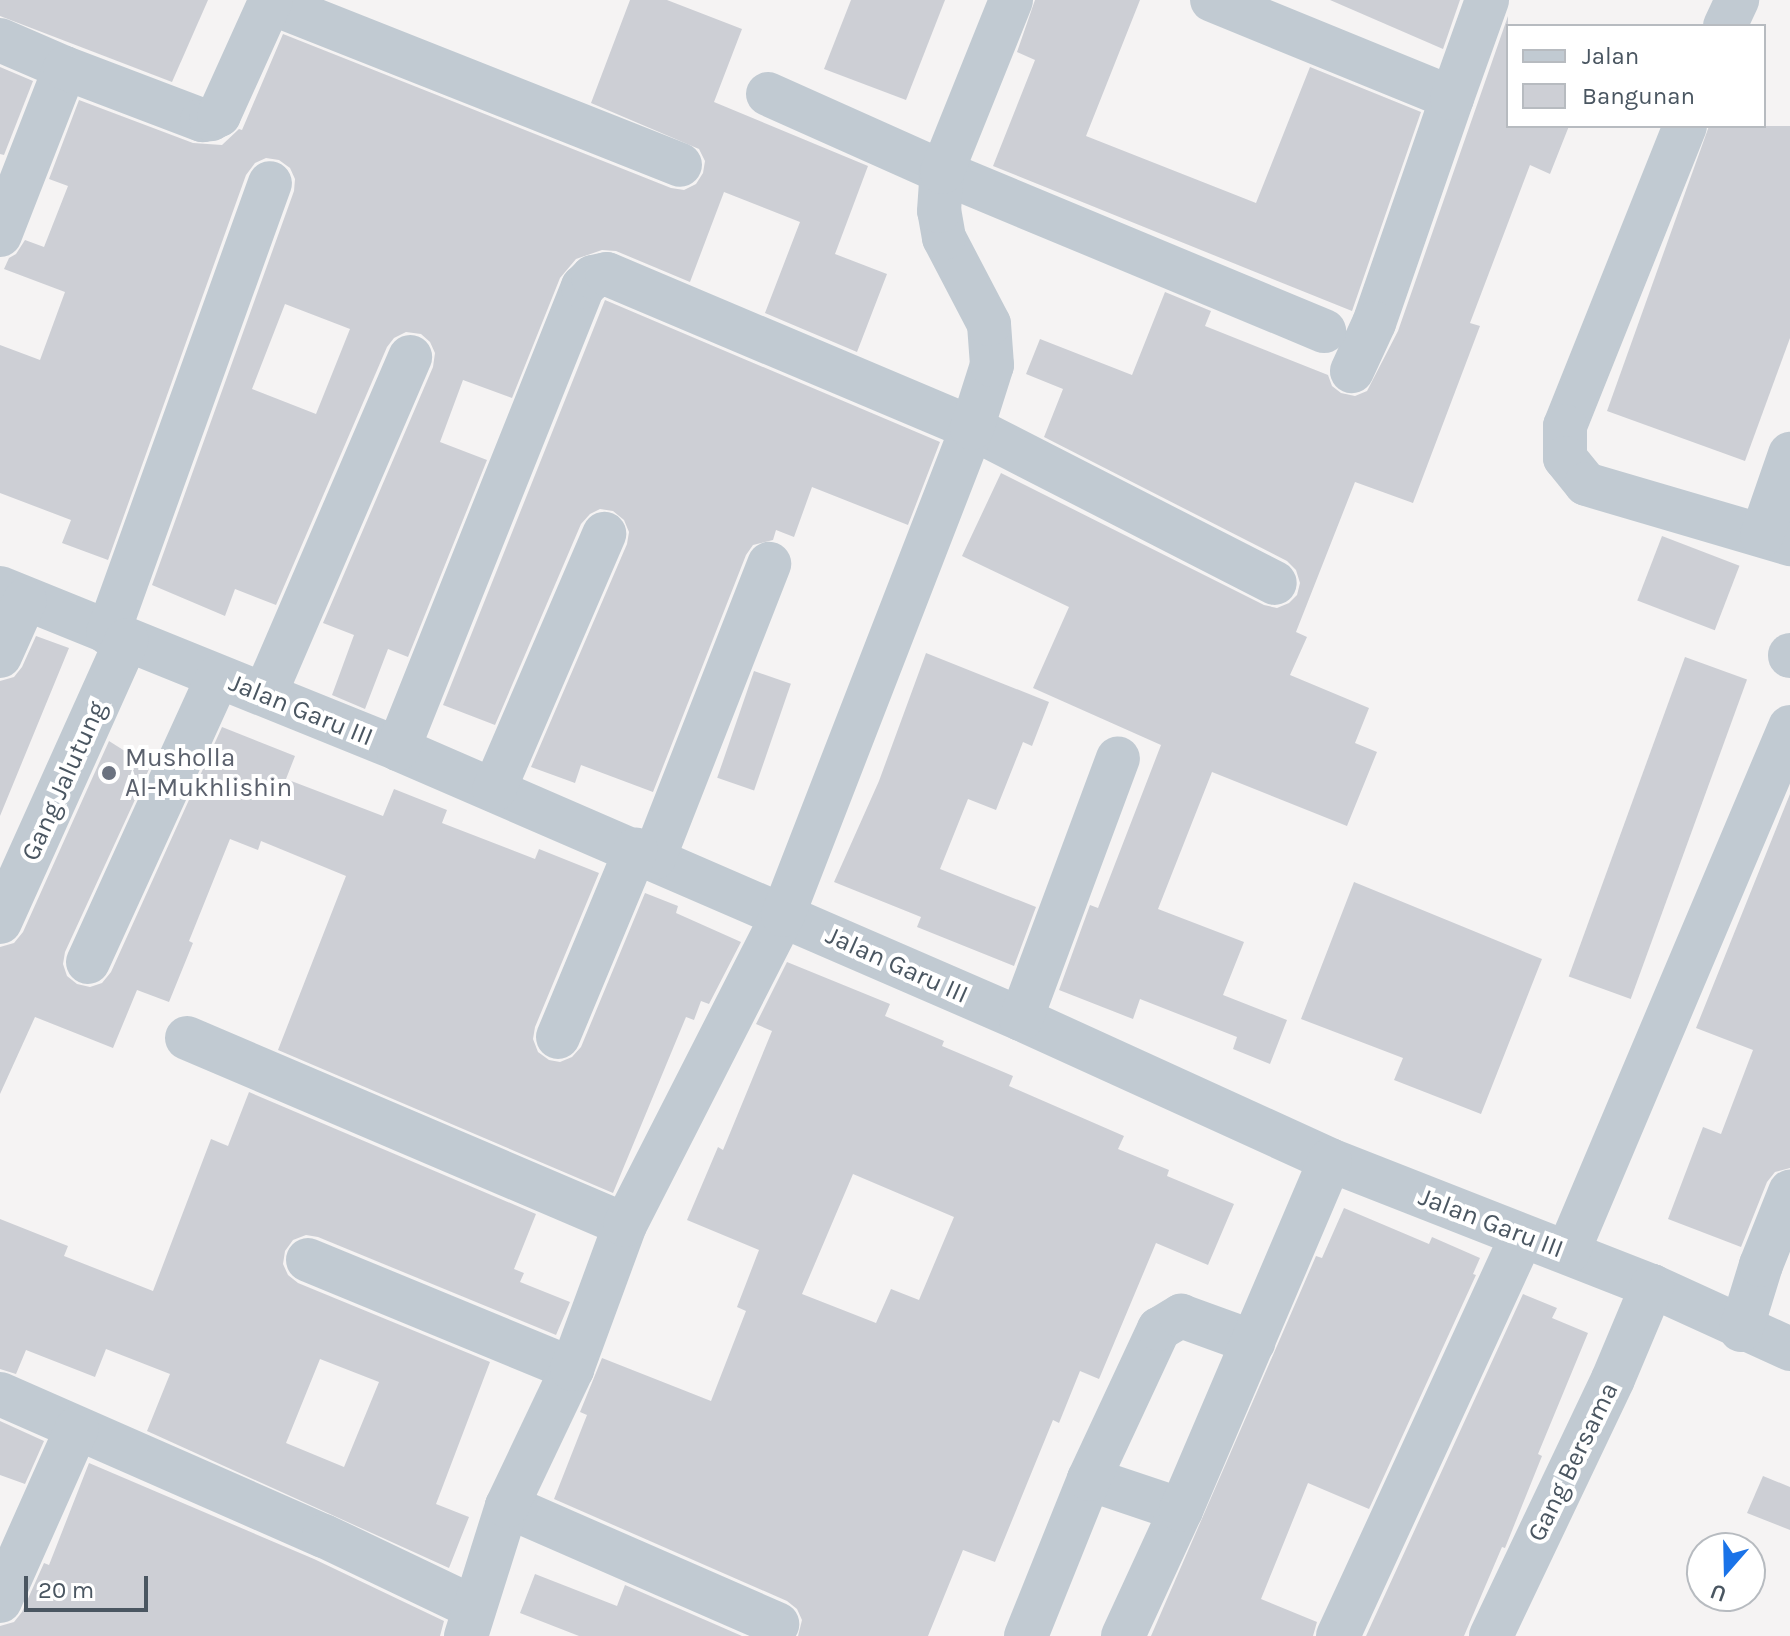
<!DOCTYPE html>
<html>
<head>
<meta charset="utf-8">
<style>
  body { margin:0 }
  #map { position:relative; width:1790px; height:1636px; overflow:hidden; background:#f5f3f3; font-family:Karla,sans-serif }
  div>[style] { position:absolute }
  .building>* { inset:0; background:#cdcfd5; transform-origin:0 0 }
  .minor>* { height:44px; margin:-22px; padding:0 22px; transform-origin:22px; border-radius:22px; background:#c1cad2 }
  .dots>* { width:22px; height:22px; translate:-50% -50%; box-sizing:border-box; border:4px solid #fff; border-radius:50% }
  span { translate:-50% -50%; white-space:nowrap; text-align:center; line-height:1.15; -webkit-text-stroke:8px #fff; paint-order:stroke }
  .street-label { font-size:26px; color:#4a5661 }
  .worship-label { font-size:26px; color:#5b616d }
  .left { translate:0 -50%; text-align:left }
  .legend { position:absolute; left:1506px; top:24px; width:260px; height:104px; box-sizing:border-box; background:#fff; border:2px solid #b7bbc0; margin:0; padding:10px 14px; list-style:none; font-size:24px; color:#4a5661 }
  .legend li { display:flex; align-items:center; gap:16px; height:40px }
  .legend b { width:40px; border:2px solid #b7bbc0 }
  .north { position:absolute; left:1686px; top:1532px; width:80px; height:80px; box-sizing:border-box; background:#fff; border:2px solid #b7bbc0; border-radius:50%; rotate:200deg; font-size:22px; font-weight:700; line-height:32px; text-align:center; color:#4a5661 }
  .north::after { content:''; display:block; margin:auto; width:28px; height:36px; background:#1a73e8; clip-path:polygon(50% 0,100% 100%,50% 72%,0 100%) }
  .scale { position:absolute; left:24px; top:1576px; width:124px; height:36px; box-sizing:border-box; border:4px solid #4a5661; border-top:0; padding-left:10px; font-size:24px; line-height:28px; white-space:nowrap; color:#4a5661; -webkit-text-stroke:6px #fff; paint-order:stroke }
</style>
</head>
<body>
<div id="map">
  <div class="building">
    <i style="clip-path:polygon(0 0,208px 0,172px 82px,0 16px)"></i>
    <i style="clip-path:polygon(evenodd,630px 0,667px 0,742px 29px,714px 102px,868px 166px,835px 254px,887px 274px,857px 352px,765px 313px,800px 222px,724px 192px,690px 282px,616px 251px,602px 250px,576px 259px,560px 278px,512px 398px,463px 380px,440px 442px,487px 460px,408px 657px,388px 649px,365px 709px,332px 695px,354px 635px,323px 623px,433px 367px,435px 353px,430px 342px,421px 334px,406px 332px,394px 338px,387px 347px,276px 605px,235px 589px,225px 616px,152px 585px,294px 191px,295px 179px,290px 168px,279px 160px,266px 158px,255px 163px,246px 175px,108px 560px,62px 543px,71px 520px,0 493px,0 345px,40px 360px,65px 292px,4px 269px,9px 258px,16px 254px,25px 240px,44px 247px,68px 186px,49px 179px,79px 100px,193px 143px,222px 145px,239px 129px,242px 130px,283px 34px,671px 188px,684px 190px,696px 184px,703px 173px,705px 161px,699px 149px,591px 103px,630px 0,285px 304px,350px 329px,316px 414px,252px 389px,285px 304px)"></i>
    <i style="clip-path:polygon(851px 0,945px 0,906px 100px,824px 69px)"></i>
    <i style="clip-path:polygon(1035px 0,1140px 0,1086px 136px,1256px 203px,1310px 67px,1421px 112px,1352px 311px,993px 166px,1035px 60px,1017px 52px)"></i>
    <i style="clip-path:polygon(1330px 0,1460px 0,1443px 49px)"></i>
    <i style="clip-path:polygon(1508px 16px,1508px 126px,1569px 126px,1550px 174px,1530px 165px,1470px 323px,1480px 326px,1413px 503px,1355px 482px,1296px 632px,1307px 637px,1290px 675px,1369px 708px,1355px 743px,1377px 752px,1347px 826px,1212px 772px,1158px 909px,1244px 942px,1223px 995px,1287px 1020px,1270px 1064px,1233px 1049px,1237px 1037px,1140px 999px,1133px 1019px,1059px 990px,1090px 905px,1098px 908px,1161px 745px,1033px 688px,1069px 607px,962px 556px,1001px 473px,1264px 605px,1277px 608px,1289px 603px,1297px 595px,1300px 583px,1296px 570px,1287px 561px,1044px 437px,1063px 389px,1026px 374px,1040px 339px,1132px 375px,1165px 292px,1211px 311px,1205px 326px,1328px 375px,1332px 386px,1341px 393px,1355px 396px,1367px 391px,1398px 331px)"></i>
    <i style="clip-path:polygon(0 67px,33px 81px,4px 155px,0 154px)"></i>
    <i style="clip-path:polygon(1709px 126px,1790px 126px,1790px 338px,1745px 461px,1607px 411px)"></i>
    <i style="clip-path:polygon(605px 300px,940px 442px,908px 525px,812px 487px,794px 537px,776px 530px,773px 540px,753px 545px,746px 555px,653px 792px,581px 765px,575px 783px,531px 767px,627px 544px,629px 532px,624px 520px,613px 511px,600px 509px,590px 514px,581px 524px,495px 725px,443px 705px)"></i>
    <i style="left:1662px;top:536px;width:83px;height:69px;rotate:21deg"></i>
    <i style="clip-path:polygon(36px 636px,69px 648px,0 816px,0 681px,14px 677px,22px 667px)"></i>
    <i style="clip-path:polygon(926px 653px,1049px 702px,1032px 746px,1023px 742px,996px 810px,968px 799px,940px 869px,1036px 907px,1014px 966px,917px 927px,921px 917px,834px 882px,879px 781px)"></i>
    <i style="left:1685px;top:657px;width:66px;height:340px;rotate:20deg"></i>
    <i style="left:754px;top:671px;width:39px;height:113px;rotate:19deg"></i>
    <i style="clip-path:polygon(222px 727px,295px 756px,286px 779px,383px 816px,394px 789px,447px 810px,442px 823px,535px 859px,539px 849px,599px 873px,535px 1027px,533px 1039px,538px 1052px,549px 1060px,560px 1062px,572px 1057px,581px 1047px,645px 893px,678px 906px,676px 913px,741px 942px,709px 1004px,701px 1001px,694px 1020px,686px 1017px,613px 1193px,278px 1050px,346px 876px,261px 841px,258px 850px,230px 839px,189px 941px,193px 943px,169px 1002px,137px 990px,113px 1048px,35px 1017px,0 1094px,0 947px,14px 943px,23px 932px,109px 741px,150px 767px,65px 952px,63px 964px,67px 976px,77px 984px,90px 987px,102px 983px,111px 972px)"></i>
    <i style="clip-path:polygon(1790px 794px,1790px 1168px,1775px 1172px,1767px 1182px,1741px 1247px,1668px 1219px,1703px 1127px,1721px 1134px,1753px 1050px,1696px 1028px)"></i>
    <i style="clip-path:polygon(1354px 882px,1542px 959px,1481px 1114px,1394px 1080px,1403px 1058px,1301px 1019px)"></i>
    <i style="clip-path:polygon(evenodd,787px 962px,890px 1004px,885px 1016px,944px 1041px,942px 1046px,1013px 1076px,1009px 1086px,1124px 1136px,1118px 1149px,1169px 1170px,1167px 1176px,1234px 1204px,1208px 1265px,1156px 1243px,1099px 1379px,1080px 1371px,1059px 1423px,1053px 1420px,995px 1562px,963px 1550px,928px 1636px,798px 1636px,802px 1620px,797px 1609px,787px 1601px,554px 1499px,587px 1415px,580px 1412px,602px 1358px,711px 1401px,746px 1311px,737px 1307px,759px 1250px,687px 1220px,718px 1147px,723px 1150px,772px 1031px,756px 1024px,787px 962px,853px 1174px,954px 1217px,919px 1300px,891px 1289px,876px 1323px,802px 1294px,853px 1174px)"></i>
    <i style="clip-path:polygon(evenodd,249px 1092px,536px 1214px,514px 1269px,524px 1273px,520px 1282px,570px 1302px,556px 1335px,318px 1237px,306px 1235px,293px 1240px,285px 1251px,283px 1264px,288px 1275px,298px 1283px,490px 1362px,436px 1504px,469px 1517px,449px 1568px,147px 1431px,170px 1374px,106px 1349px,95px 1377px,26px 1350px,16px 1374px,0 1369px,0 1219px,68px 1246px,64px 1256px,153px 1291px,211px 1139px,228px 1146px,249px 1092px,320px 1359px,379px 1382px,344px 1467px,286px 1443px,320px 1359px)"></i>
    <i style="clip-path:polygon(1344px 1208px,1429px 1244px,1432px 1237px,1480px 1258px,1473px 1274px,1476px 1275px,1369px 1509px,1308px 1483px,1261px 1599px,1317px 1622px,1313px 1636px,1151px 1636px,1316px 1256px,1322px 1258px)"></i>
    <i style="clip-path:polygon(1523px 1294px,1557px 1308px,1552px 1318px,1588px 1333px,1538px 1454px,1542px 1456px,1505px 1548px,1502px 1547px,1464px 1636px,1366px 1636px)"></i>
    <i style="clip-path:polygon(0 1421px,44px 1441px,25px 1484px,0 1475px)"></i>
    <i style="clip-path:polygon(89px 1463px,314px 1559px,444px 1621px,440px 1636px,0 1636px,0 1626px,14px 1622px,22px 1612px,44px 1563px,49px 1565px)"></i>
    <i style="clip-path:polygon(1763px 1476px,1790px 1487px,1790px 1530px,1747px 1513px)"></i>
    <i style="clip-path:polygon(535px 1574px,617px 1606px,625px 1585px,742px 1636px,579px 1636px,520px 1613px)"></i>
  </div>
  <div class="minor">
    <i style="left:1212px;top:0;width:259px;rotate:22.2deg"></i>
    <i style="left:1452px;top:98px;width:238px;rotate:109.1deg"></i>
    <i style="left:1374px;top:323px;width:53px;rotate:114.6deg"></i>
    <i style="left:269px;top:2px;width:442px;rotate:21.6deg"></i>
    <i style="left:1725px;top:26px;width:29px;rotate:-65deg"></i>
    <i style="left:0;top:40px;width:71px;rotate:23.3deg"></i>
    <i style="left:768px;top:94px;width:191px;rotate:24.1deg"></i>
    <i style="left:942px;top:172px;width:414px;rotate:22.6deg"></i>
    <i style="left:1452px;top:98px;width:104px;rotate:-70.3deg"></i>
    <i style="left:1685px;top:126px;width:323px;rotate:111.8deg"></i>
    <i style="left:1565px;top:426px;width:32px;rotate:90deg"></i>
    <i style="left:1565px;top:458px;width:33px;rotate:51deg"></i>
    <i style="left:1586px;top:484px;width:213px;rotate:16.4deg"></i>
    <i style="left:0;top:235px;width:179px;rotate:-68.7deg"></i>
    <i style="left:65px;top:68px;width:147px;rotate:20.8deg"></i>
    <i style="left:202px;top:120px;width:9px;rotate:-6deg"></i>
    <i style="left:211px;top:119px;width:9px;rotate:-27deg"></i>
    <i style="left:219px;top:115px;width:126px;rotate:-65.7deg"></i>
    <i style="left:1762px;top:535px;width:86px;rotate:-70.9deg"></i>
    <i style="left:0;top:588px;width:429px;rotate:22deg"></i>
    <i style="left:398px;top:749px;width:679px;rotate:23.43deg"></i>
    <i style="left:1021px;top:1019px;width:340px;rotate:24.5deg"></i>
    <i style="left:1330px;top:1160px;width:346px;rotate:21.4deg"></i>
    <i style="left:1652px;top:1286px;width:152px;rotate:24.5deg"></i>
    <i style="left:108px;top:633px;width:478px;rotate:-70.2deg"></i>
    <i style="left:1790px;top:655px;width:1px;rotate:90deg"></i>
    <i style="left:0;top:656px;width:61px;rotate:-65.9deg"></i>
    <i style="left:265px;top:694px;width:367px;rotate:-66.7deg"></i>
    <i style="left:398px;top:749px;width:498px;rotate:-68.2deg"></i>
    <i style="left:583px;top:287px;width:14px;rotate:-45deg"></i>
    <i style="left:593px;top:277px;width:14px;rotate:-12deg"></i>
    <i style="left:607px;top:274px;width:396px;rotate:22.9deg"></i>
    <i style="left:972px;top:428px;width:340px;rotate:27.1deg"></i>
    <i style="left:494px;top:790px;width:279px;rotate:-66.7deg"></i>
    <i style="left:654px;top:858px;width:316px;rotate:-68.6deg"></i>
    <i style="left:0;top:922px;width:309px;rotate:-65.8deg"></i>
    <i style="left:88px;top:962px;width:313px;rotate:-65.5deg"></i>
    <i style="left:1021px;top:1019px;width:278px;rotate:-69.6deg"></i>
    <i style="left:558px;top:1037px;width:203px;rotate:-67.4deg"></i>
    <i style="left:187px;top:1038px;width:476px;rotate:23.1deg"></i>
    <i style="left:1568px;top:1252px;width:570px;rotate:-67.08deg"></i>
    <i style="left:308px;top:1260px;width:286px;rotate:22.4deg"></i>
    <i style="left:1741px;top:1330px;width:68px;rotate:-72.9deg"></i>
    <i style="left:1761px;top:1265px;width:79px;rotate:-68.3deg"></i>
    <i style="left:0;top:1394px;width:354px;rotate:23.7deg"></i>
    <i style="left:324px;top:1536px;width:165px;rotate:25.5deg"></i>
    <i style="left:1089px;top:1479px;width:97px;rotate:18.6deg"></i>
    <i style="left:507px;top:1506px;width:295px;rotate:23.6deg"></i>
    <i style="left:0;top:1601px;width:189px;rotate:-66deg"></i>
    <i style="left:466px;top:1636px;width:136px;rotate:-72.5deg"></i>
    <i style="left:507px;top:1506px;width:152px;rotate:-64.6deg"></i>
    <i style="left:572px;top:1369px;width:153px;rotate:-69.8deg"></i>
    <i style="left:625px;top:1225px;width:348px;rotate:-63deg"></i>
    <i style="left:783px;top:915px;width:522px;rotate:-68.79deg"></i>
    <i style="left:972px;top:428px;width:66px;rotate:-72.4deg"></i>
    <i style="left:992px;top:365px;width:41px;rotate:-94.2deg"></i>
    <i style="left:989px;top:324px;width:97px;rotate:-117.6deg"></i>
    <i style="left:944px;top:238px;width:27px;rotate:-100deg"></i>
    <i style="left:939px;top:211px;width:39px;rotate:-86deg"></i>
    <i style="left:942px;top:172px;width:185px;rotate:-68.1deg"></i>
    <i style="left:1026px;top:1636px;width:169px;rotate:-68.1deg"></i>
    <i style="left:1089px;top:1479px;width:166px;rotate:-65deg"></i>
    <i style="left:1159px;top:1329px;width:26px;rotate:-31deg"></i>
    <i style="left:1181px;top:1316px;width:77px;rotate:19.9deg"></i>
    <i style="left:1123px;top:1636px;width:139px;rotate:-65.3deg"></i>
    <i style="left:1181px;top:1510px;width:380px;rotate:-66.9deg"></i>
    <i style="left:1338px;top:1636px;width:440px;rotate:-65.3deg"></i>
    <i style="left:1491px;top:1636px;width:284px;rotate:-64.6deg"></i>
    <i style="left:1613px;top:1379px;width:101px;rotate:-67.2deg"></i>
  </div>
  <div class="dots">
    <i style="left:109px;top:773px;background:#6b7280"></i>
  </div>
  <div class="street-label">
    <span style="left:301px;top:710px;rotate:22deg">Jalan Garu III</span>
    <span style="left:64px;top:781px;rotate:-66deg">Gang Jalutung</span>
    <span style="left:897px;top:965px;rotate:24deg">Jalan Garu III</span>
    <span style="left:1491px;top:1223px;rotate:21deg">Jalan Garu III</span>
    <span style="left:1573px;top:1462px;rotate:-64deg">Gang Bersama</span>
  </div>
  <div class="worship-label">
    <span class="left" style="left:125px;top:773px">Musholla<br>Al-Mukhlishin</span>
  </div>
  <ul class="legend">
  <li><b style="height:10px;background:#c1cad2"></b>Jalan</li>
  <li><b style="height:22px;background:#cdcfd5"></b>Bangunan</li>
  </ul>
  <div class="north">U</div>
  <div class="scale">20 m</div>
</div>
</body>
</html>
